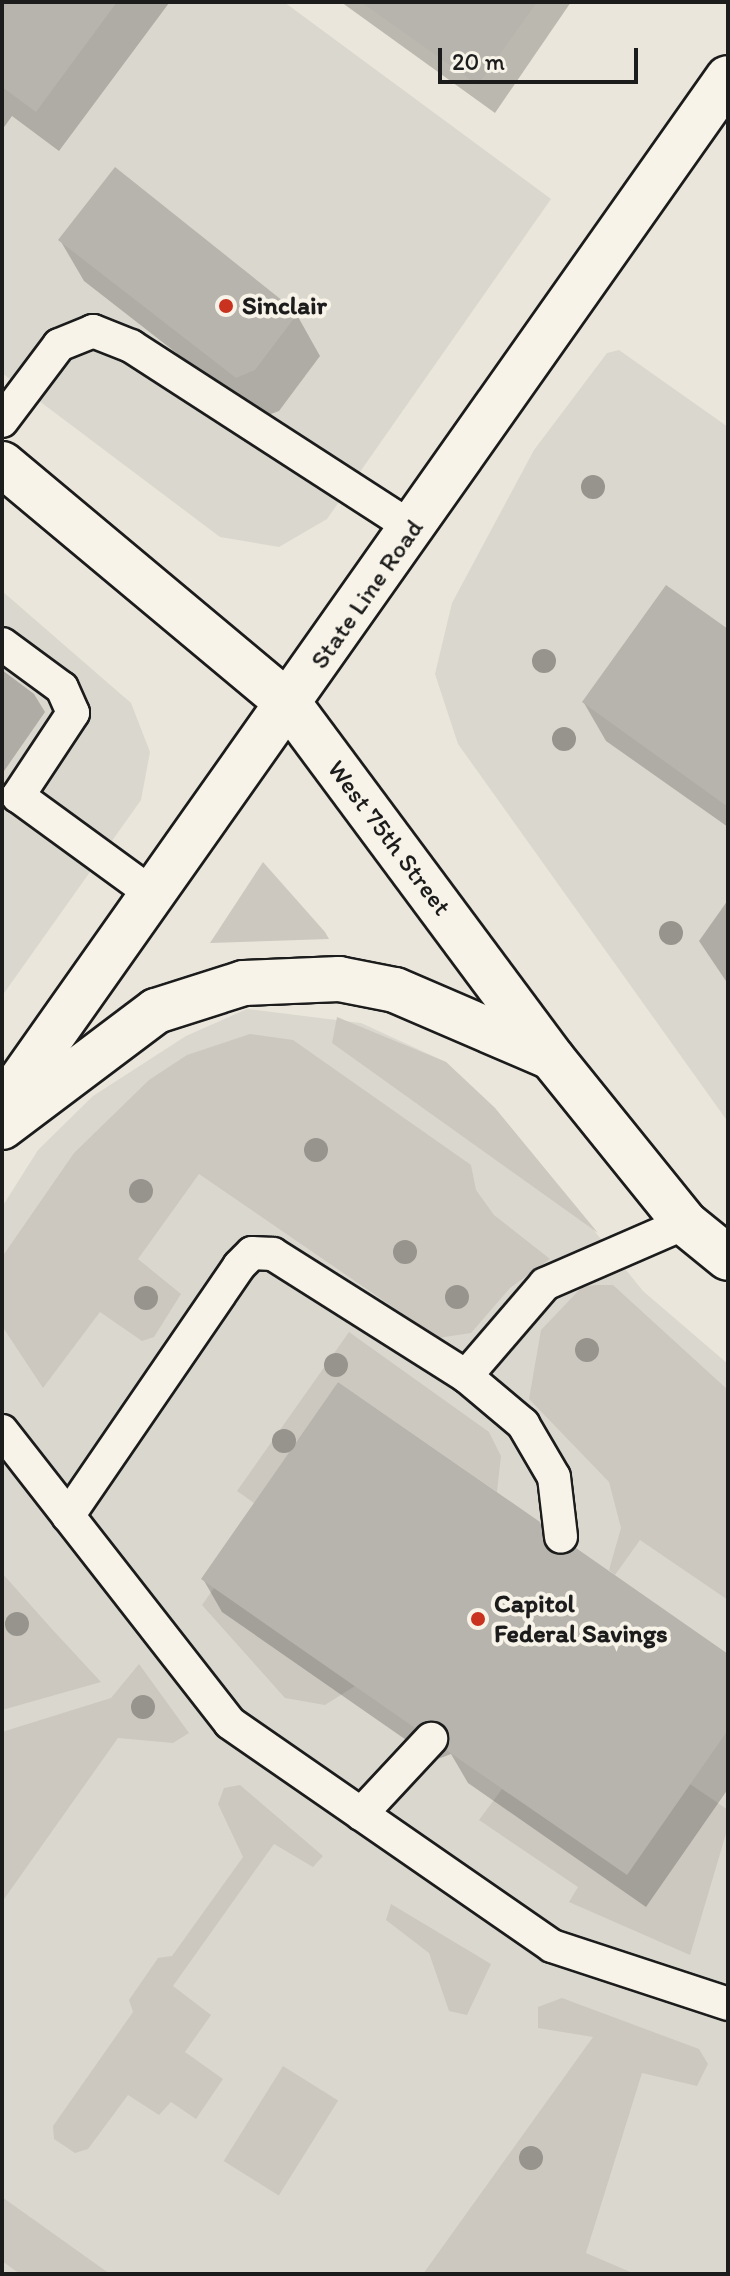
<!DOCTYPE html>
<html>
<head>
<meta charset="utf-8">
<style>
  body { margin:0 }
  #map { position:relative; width:730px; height:2276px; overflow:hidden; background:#eae6dc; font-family:Itim,sans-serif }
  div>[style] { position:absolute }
  .built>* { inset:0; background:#dad7ce }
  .green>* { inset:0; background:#ccc8c0; transform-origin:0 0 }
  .shadow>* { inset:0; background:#0003 }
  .building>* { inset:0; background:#b6b4ac }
  .roads { filter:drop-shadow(2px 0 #1c1c1c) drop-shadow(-2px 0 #1c1c1c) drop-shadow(0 2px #1c1c1c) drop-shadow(0 -2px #1c1c1c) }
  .service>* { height:32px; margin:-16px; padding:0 16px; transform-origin:16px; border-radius:16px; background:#f7f3e8 }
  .secondary>* { height:44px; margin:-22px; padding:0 22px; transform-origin:22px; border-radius:22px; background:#f7f3e8 }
  .trees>* { width:24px; height:24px; margin:-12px; border-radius:50%; background:#96948d }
  .dots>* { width:22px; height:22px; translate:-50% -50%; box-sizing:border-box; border:4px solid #f7f3e8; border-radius:50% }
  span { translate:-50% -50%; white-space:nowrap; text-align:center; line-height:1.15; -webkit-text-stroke:8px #f7f3e8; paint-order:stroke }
  .poi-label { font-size:26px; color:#1c1c1c; font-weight:700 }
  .left { translate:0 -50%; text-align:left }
  .street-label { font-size:26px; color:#1c1c1c }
  .frame { position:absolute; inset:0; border:4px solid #1c1c1c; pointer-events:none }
  .scale { position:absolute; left:438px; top:48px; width:200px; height:36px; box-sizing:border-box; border:4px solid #1c1c1c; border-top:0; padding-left:10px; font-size:24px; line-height:28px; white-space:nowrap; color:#1c1c1c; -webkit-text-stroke:6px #f7f3e8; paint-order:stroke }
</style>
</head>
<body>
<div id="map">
  <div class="built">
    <i style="clip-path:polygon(2px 2px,284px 2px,551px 199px,327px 519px,279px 547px,220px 537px,2px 373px)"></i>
    <i style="clip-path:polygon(619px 350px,728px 427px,728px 1122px,458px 744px,435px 674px,452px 603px,534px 450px,607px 353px)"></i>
    <i style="clip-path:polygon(2px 591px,131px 703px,150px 752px,141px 800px,2px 996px)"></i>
    <i style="clip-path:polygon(247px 1009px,361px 1023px,446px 1062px,495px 1108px,643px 1291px,728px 1364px,728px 2274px,2px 2274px,2px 1207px,38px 1150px,93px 1096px,186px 1036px)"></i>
  </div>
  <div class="green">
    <i style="clip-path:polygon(263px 862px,325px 932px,329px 939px,210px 943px)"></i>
    <i style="clip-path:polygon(337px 1017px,446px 1062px,495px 1108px,598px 1233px,332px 1043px)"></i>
    <i style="clip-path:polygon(250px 1034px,293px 1040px,471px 1165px,476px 1190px,494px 1215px,550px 1259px,510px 1288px,471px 1333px,438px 1338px,199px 1174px,138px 1259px,181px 1294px,154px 1337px,142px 1341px,100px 1312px,43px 1388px,2px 1326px,2px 1257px,74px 1153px,149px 1080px,187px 1055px)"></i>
    <i style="clip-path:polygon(596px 1285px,613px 1285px,728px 1390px,728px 1600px,640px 1540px,615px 1575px,609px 1570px,621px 1528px,609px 1482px,529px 1399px,541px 1330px,582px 1287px)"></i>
    <i style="clip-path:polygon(349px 1332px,489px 1432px,501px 1456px,497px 1492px,338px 1382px,254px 1503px,237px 1491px)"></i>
    <i style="clip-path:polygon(2px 1573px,51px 1628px,101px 1682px,2px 1710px)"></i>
    <i style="clip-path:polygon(214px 1588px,355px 1686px,325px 1705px,285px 1698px,202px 1605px)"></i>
    <i style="clip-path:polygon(139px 1664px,189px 1733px,173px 1743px,118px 1738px,2px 1902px,2px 1732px,111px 1698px)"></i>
    <i style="clip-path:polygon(690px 1784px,728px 1810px,728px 1827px,690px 1955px,569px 1902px,578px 1887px,479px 1820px,502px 1789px,627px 1874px)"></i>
    <i style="clip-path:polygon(240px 1785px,323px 1856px,313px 1867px,274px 1844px,173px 1986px,211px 2015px,185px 2052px,223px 2079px,196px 2119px,171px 2102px,159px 2115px,128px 2095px,88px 2149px,75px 2153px,54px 2139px,53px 2126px,133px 2012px,129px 2000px,158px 1958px,172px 1956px,243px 1857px,218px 1804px,224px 1788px)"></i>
    <i style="clip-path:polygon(391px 1904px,491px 1964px,467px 2015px,449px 2011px,429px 1953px,386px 1920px)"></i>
    <i style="clip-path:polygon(562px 1998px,699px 2049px,708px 2064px,697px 2086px,642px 2073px,586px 2253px,635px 2274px,423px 2274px,593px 2037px,538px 2028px,538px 2007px)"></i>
    <i style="left:283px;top:2066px;width:65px;height:112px;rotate:32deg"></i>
    <i style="clip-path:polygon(2px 2197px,110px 2274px,20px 2274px,2px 2261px)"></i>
  </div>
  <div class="shadow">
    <i style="clip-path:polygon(2px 2px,168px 2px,169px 3px,59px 151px,12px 116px,2px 130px)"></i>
    <i style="clip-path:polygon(341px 2px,571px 2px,495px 113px)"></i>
    <i style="clip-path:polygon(60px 240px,297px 315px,320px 356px,279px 411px,260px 418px,84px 281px)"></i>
    <i style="clip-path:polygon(728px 631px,728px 827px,606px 741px,584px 703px)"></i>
    <i style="clip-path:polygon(2px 670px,34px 694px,45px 712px,2px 774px)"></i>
    <i style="clip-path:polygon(728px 900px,728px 984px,699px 941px)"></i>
    <i style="clip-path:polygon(539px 1524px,557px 1555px,728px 1656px,728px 1789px,646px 1907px,468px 1783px,451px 1754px,435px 1760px,222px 1612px,203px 1579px)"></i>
  </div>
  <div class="building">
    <i style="clip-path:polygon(2px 2px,117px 2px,36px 112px,2px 87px)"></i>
    <i style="clip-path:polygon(361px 2px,537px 2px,478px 85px)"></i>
    <i style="clip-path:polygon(115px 167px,298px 313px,255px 370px,236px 378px,58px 240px)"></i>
    <i style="clip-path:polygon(666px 585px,728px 629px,728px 807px,582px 702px)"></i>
    <i style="clip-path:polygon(338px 1382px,540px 1522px,553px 1554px,576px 1548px,728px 1654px,728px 1730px,627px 1875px,446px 1750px,443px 1725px,426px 1721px,415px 1728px,201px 1579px)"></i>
  </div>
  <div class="roads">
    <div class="service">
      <i style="left:2px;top:421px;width:95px;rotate:-53.1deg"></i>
      <i style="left:59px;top:345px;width:37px;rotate:-22deg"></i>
      <i style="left:93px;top:331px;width:41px;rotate:21.5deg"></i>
      <i style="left:131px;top:346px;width:335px;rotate:32.9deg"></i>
      <i style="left:2px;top:644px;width:74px;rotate:36.3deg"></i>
      <i style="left:62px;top:688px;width:27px;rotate:66deg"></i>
      <i style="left:73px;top:713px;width:100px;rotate:123.5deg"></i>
      <i style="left:18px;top:796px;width:168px;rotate:36.1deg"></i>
      <i style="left:466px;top:1376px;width:121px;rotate:-49.3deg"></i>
      <i style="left:545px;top:1284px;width:153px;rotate:-23.5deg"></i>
      <i style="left:2px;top:1431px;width:370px;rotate:52deg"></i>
      <i style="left:230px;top:1723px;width:392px;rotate:34.7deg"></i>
      <i style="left:552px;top:1946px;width:185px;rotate:18.2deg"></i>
      <i style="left:68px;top:1516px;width:303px;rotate:-55.6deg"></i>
      <i style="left:239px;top:1266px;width:18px;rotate:-45deg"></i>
      <i style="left:252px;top:1253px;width:21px;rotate:3deg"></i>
      <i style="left:273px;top:1254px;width:228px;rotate:32.3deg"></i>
      <i style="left:466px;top:1376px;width:75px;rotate:40.1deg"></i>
      <i style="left:523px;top:1424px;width:61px;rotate:59.7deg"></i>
      <i style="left:554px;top:1477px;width:60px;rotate:83.3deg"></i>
      <i style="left:361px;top:1814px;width:103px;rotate:-47deg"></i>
    </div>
    <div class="secondary">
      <i style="left:2px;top:464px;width:374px;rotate:39.9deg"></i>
      <i style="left:289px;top:704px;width:441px;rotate:53.4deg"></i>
      <i style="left:552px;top:1058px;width:212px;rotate:51.1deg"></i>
      <i style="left:685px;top:1223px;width:55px;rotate:39.1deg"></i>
      <i style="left:2px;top:1107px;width:1259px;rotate:-54.8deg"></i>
      <i style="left:2px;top:1127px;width:193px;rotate:-37deg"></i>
      <i style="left:156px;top:1011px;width:92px;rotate:-17.7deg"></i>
      <i style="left:244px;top:983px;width:95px;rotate:-2.4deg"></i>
      <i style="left:339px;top:979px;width:57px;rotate:11.1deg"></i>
      <i style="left:395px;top:990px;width:167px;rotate:23.3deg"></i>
    </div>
  </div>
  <div class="trees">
    <i style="left:593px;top:487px"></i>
    <i style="left:544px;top:661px"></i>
    <i style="left:564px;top:739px"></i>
    <i style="left:671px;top:933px"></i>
    <i style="left:316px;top:1150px"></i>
    <i style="left:141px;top:1191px"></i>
    <i style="left:405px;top:1252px"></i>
    <i style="left:457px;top:1297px"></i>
    <i style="left:146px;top:1298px"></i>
    <i style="left:587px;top:1350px"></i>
    <i style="left:336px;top:1365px"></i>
    <i style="left:284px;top:1441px"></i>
    <i style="left:17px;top:1624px"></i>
    <i style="left:143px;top:1707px"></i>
    <i style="left:531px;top:2158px"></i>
  </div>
  <div class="dots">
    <i style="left:226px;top:306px;background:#c8321e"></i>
    <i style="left:478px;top:1619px;background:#c8321e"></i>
  </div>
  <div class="poi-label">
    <span class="left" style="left:242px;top:306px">Sinclair</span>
    <span class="left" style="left:494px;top:1619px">Capitol<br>Federal Savings</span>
  </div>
  <div class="street-label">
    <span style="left:367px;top:594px;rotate:-55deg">State Line Road</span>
    <span style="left:389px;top:838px;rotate:53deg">West 75th Street</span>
  </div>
  <div class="frame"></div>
  <div class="scale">20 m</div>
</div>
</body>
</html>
